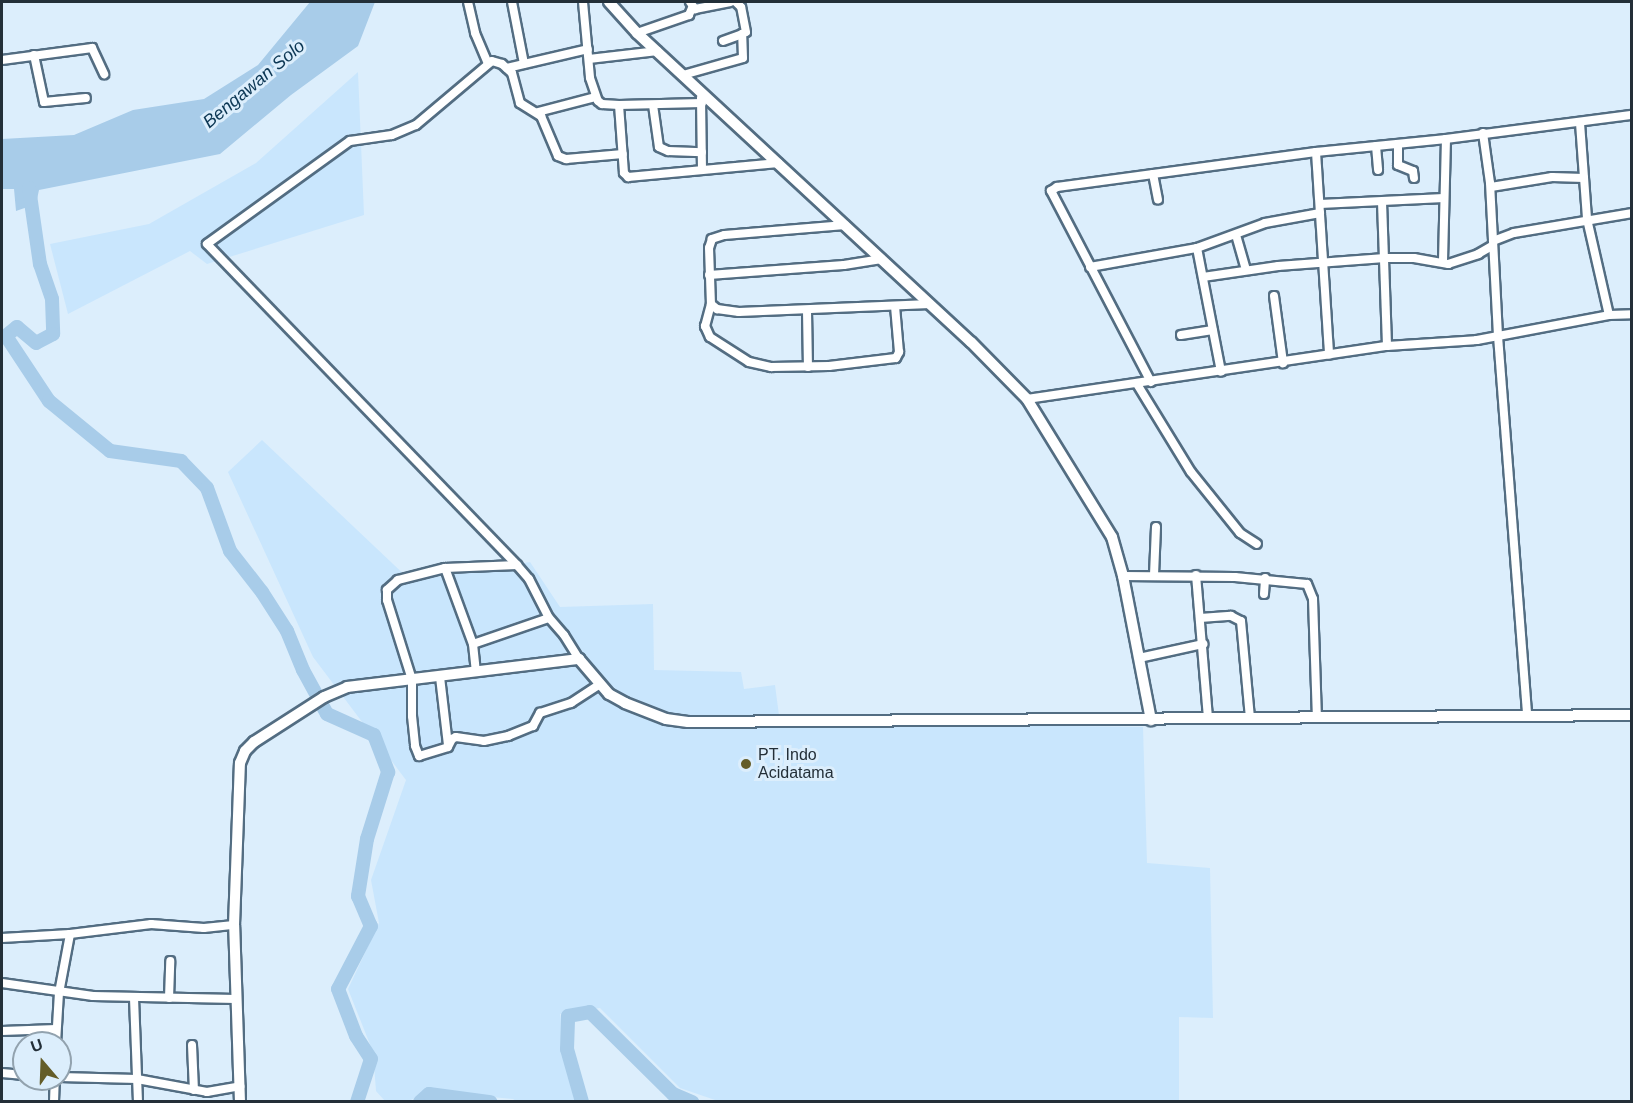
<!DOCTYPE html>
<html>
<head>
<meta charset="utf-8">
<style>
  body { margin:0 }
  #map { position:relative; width:1633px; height:1103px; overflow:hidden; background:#dceefc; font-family:Arial,sans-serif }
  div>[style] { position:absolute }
  .built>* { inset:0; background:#c9e6fd }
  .water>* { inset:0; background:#a8cce9 }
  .river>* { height:14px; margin:-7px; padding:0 7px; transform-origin:7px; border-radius:7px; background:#a8cce9 }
  .roads { filter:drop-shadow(2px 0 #536d82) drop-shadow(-2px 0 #536d82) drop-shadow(0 2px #536d82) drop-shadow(0 -2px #536d82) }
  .minor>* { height:8px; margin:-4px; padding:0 4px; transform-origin:4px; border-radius:4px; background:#fff }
  .tertiary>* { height:10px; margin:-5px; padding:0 5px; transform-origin:5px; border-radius:5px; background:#fff }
  .dots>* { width:16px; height:16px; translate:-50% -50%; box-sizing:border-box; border:3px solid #dceefc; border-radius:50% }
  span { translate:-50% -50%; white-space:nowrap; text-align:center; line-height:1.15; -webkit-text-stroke:6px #dceefc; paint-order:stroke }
  .poi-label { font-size:16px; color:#232f38 }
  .left { translate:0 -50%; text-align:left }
  .water-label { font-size:18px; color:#0c3754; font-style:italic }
  .frame { position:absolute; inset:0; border:3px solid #232f38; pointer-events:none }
  .north { position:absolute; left:12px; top:1031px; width:60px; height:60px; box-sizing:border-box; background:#dceefc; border:2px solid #92a2ae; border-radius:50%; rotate:341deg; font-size:16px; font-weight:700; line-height:24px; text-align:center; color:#232f38 }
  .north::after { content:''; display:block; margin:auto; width:21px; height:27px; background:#645d29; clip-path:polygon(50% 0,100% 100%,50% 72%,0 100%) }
</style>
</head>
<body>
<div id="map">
  <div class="built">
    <i style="clip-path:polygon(358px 72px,364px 215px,207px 264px,190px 251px,68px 314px,50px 244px,149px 224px,256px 163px)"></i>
    <i style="clip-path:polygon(262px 440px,411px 581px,530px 562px,560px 607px,653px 604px,654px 670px,741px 672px,744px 689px,775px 685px,780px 723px,1143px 727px,1147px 863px,1210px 868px,1213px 1018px,1179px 1017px,1179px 1101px,718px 1101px,680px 1088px,600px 1008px,560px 1014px,577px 1101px,516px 1101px,513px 1099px,429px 1091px,409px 1101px,385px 1101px,376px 1091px,373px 1052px,348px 989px,379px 923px,371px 880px,406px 780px,313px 657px,228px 472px)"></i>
  </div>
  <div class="water">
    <i style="clip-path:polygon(310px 2px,375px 2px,358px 46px,291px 95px,220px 154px,39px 190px,36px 204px,16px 211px,14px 189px,2px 189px,2px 139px,74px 135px,133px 110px,204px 99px,258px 65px)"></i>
  </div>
  <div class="river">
    <i style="left:29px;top:188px;width:77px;rotate:81.8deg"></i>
    <i style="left:40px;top:264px;width:37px;rotate:71deg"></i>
    <i style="left:52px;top:299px;width:35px;rotate:88deg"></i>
    <i style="left:53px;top:334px;width:19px;rotate:152deg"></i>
    <i style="left:36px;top:343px;width:25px;rotate:-140deg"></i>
    <i style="left:17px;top:327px;width:14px;rotate:141deg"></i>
    <i style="left:6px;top:336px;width:78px;rotate:56.5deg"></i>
    <i style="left:49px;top:401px;width:79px;rotate:39.3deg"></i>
    <i style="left:110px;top:451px;width:72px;rotate:8deg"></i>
    <i style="left:181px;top:461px;width:37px;rotate:46deg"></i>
    <i style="left:207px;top:488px;width:67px;rotate:69.9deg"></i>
    <i style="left:230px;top:551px;width:52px;rotate:52deg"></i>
    <i style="left:262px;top:592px;width:46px;rotate:57.3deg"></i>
    <i style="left:287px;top:631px;width:42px;rotate:67.7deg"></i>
    <i style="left:303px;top:670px;width:50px;rotate:61.4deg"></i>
    <i style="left:327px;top:714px;width:51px;rotate:24.1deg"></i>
    <i style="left:374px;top:735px;width:40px;rotate:69deg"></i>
    <i style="left:388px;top:772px;width:70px;rotate:107.4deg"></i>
    <i style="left:367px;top:839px;width:58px;rotate:99deg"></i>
    <i style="left:358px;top:896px;width:33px;rotate:67deg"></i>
    <i style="left:371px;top:926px;width:71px;rotate:117.6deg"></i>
    <i style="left:338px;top:989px;width:50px;rotate:69deg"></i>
    <i style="left:356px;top:1036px;width:27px;rotate:57deg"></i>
    <i style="left:371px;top:1059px;width:45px;rotate:108deg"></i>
    <i style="left:420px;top:1102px;width:12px;rotate:-42deg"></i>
    <i style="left:429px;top:1094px;width:62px;rotate:7.5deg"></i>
    <i style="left:582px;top:1102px;width:55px;rotate:-105.8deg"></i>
    <i style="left:567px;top:1049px;width:33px;rotate:-88deg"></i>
    <i style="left:568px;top:1016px;width:22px;rotate:-10deg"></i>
    <i style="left:590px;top:1012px;width:117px;rotate:44.7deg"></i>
    <i style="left:673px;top:1094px;width:21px;rotate:23deg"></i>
  </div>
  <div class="roads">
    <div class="minor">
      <i style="left:468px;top:2px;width:32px;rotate:77deg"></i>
      <i style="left:475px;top:33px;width:33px;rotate:67deg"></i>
      <i style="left:512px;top:2px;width:63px;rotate:79deg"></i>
      <i style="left:583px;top:2px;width:76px;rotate:84.7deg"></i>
      <i style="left:590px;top:78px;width:24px;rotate:71deg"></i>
      <i style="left:598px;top:101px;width:5px;rotate:37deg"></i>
      <i style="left:602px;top:104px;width:17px;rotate:3deg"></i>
      <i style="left:619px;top:105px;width:83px;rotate:-1.4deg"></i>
      <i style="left:690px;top:2px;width:9px;rotate:54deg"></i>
      <i style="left:695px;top:9px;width:36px;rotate:-11deg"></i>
      <i style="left:637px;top:33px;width:55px;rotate:-19.1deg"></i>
      <i style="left:689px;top:15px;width:8px;rotate:-67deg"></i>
      <i style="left:723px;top:41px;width:20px;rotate:-20deg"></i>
      <i style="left:34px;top:55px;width:48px;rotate:78deg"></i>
      <i style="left:44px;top:102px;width:42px;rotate:-5.4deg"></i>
      <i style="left:589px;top:59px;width:69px;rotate:-6.6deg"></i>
      <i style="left:2px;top:60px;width:91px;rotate:-7.6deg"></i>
      <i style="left:92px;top:48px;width:29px;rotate:65deg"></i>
      <i style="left:507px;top:68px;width:83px;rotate:-13.2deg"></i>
      <i style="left:683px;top:75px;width:62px;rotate:-15.8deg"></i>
      <i style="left:743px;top:58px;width:24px;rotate:-92deg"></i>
      <i style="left:742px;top:34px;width:4px;rotate:-27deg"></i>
      <i style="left:746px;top:32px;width:25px;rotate:-101deg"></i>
      <i style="left:741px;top:7px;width:7px;rotate:-135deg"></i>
      <i style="left:701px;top:98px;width:71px;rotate:89.2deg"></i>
      <i style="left:619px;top:105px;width:68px;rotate:85.8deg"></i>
      <i style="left:624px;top:173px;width:6px;rotate:45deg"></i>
      <i style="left:628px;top:177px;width:151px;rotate:-5.3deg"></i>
      <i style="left:653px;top:105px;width:42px;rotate:81.9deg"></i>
      <i style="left:659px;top:147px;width:10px;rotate:24deg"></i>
      <i style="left:668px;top:151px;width:34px;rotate:2deg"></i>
      <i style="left:538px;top:112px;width:59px;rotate:-14.7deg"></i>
      <i style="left:1580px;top:123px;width:96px;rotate:85.8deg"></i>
      <i style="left:1587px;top:219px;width:98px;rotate:77.1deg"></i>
      <i style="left:1483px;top:133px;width:50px;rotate:82deg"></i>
      <i style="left:1490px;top:183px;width:153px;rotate:87deg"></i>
      <i style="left:1498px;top:336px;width:379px;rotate:85.6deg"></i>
      <i style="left:1398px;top:144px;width:21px;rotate:90deg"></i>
      <i style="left:1398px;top:165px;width:16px;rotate:22deg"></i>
      <i style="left:1413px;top:171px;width:7px;rotate:82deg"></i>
      <i style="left:1376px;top:146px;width:24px;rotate:85deg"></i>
      <i style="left:1316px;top:152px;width:203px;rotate:86.3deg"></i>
      <i style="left:1153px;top:174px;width:26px;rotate:79deg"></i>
      <i style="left:1491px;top:187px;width:62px;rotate:-9.3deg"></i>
      <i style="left:1552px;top:177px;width:32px;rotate:2deg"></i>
      <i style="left:1382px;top:202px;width:144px;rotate:88deg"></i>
      <i style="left:1320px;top:204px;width:124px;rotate:-2.8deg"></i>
      <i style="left:845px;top:225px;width:121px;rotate:175.3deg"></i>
      <i style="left:724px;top:235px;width:13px;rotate:162deg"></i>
      <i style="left:712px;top:239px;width:9px;rotate:108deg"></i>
      <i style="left:709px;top:248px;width:56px;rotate:88deg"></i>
      <i style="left:711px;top:304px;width:8px;rotate:40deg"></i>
      <i style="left:717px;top:309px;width:22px;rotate:8deg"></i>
      <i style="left:739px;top:312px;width:191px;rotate:-2.4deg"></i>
      <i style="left:1236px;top:235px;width:36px;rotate:74deg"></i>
      <i style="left:1493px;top:241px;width:22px;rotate:-21deg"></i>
      <i style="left:1514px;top:233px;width:120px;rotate:-9.6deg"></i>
      <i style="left:1197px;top:248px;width:126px;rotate:79deg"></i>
      <i style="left:1443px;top:261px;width:122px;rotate:-88.6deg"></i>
      <i style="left:1090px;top:267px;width:109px;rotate:-10.1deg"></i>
      <i style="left:1197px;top:248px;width:72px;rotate:-20.2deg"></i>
      <i style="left:1265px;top:223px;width:56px;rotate:-10.3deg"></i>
      <i style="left:709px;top:275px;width:135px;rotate:-4.2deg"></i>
      <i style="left:844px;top:265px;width:38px;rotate:-9deg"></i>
      <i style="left:1203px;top:277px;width:76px;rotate:-8.3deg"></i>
      <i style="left:1278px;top:266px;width:107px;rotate:-4.3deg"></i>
      <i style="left:1385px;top:258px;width:29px"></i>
      <i style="left:1414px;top:258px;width:35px;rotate:10deg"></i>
      <i style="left:1448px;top:264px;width:32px;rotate:-18deg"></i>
      <i style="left:1478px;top:254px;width:16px;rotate:-30deg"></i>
      <i style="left:1274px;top:296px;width:68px;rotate:82.3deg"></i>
      <i style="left:711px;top:304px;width:23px;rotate:105deg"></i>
      <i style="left:705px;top:326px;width:12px;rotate:66deg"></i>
      <i style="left:710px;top:337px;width:46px;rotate:32.7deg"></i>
      <i style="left:749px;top:362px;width:23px;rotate:13deg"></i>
      <i style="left:771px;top:367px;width:58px;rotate:-1deg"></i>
      <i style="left:829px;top:366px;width:67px;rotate:-6.8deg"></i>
      <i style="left:896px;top:358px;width:7px;rotate:-63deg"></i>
      <i style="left:899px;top:352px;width:46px;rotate:-95deg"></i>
      <i style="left:807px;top:311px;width:56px;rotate:89deg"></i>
      <i style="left:1181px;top:335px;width:32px;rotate:-9deg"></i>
      <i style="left:1151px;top:382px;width:216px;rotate:-117.6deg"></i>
      <i style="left:1051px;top:191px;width:7px;rotate:-34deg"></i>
      <i style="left:1057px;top:187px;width:261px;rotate:-7.7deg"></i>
      <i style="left:1316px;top:152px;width:131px;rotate:-5.7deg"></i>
      <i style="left:1446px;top:139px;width:188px;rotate:-7.4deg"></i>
      <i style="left:1137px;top:384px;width:103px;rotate:58.5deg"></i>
      <i style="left:1191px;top:472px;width:78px;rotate:51.2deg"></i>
      <i style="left:1240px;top:533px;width:20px;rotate:33deg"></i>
      <i style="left:1027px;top:399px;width:364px;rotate:-8.4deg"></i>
      <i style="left:1387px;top:346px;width:90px;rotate:-3.8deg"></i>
      <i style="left:1477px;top:340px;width:134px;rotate:-10.7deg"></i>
      <i style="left:1609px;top:315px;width:23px;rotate:-2deg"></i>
      <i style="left:517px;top:565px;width:72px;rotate:177.6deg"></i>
      <i style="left:445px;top:568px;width:49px;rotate:165.7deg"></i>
      <i style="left:398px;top:580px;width:15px;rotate:138deg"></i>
      <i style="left:387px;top:590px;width:10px;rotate:90deg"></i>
      <i style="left:387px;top:600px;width:84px;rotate:72.6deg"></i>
      <i style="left:412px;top:680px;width:36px;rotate:90deg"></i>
      <i style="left:412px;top:716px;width:30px;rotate:84deg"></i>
      <i style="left:415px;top:746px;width:11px;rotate:68deg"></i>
      <i style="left:419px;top:756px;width:30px;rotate:-17deg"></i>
      <i style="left:448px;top:747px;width:9px;rotate:-63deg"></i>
      <i style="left:452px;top:739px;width:4px;rotate:-27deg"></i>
      <i style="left:456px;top:737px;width:28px;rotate:8deg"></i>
      <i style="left:484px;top:741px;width:25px;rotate:-12deg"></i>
      <i style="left:508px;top:736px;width:27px;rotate:-22deg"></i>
      <i style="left:533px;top:726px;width:15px;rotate:-62deg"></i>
      <i style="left:540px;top:713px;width:33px;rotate:-18deg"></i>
      <i style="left:571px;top:703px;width:35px;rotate:-33deg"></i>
      <i style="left:445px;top:568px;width:81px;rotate:69.8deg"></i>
      <i style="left:473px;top:644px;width:28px;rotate:84deg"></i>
      <i style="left:1154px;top:575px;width:48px;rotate:-87.6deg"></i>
      <i style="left:1196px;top:575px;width:144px;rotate:85.2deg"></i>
      <i style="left:1123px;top:576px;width:112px;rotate:0.5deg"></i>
      <i style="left:1235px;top:577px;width:72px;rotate:5.6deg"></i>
      <i style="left:1307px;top:584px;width:16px;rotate:68deg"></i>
      <i style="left:1313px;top:599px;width:119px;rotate:88.1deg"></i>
      <i style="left:1264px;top:594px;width:16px;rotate:-86deg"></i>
      <i style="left:1200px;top:618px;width:31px;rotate:-4deg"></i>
      <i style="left:1231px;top:616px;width:11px;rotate:27deg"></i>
      <i style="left:1241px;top:621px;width:97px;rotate:84.7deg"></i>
      <i style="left:473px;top:644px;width:80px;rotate:-18.9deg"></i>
      <i style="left:1139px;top:658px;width:66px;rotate:-12.3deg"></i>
      <i style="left:579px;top:659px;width:28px;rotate:-122deg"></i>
      <i style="left:564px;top:635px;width:23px;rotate:-131deg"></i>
      <i style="left:549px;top:618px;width:44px;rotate:-117.1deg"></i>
      <i style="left:529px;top:579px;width:18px;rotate:-131deg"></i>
      <i style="left:517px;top:565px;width:446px;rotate:-134deg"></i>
      <i style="left:207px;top:244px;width:176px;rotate:-35.8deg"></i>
      <i style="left:350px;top:141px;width:42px;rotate:-8.1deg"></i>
      <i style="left:392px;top:135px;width:26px;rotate:-23deg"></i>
      <i style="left:416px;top:125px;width:99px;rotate:-40.1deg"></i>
      <i style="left:492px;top:61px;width:10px;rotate:17deg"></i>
      <i style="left:502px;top:64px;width:13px;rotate:42deg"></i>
      <i style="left:512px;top:73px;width:31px;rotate:75deg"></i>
      <i style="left:520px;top:103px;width:25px;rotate:32deg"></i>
      <i style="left:541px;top:116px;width:43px;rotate:67deg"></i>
      <i style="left:558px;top:156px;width:9px;rotate:21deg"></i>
      <i style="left:566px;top:159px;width:57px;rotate:-5deg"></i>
      <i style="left:440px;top:677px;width:68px;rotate:83.3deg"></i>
      <i style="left:2px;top:938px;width:68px;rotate:-3.4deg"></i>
      <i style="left:70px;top:934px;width:82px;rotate:-7deg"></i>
      <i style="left:151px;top:924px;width:53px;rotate:4.3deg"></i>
      <i style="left:204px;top:928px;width:30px;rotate:-6deg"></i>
      <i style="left:2px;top:983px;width:92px;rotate:8.1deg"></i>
      <i style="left:93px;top:996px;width:143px;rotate:1.2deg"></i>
      <i style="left:134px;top:998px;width:104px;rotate:87.8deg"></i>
      <i style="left:169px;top:998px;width:37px;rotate:-88deg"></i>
      <i style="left:2px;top:1031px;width:54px;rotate:-2.1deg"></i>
      <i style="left:56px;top:1043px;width:50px;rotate:-86.6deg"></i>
      <i style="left:59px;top:993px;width:60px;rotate:-79.4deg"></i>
      <i style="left:192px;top:1045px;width:45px;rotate:87.5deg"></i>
      <i style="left:2px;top:1073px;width:22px;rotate:5deg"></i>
      <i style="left:60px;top:1077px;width:77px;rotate:1.5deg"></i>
      <i style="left:137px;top:1079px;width:71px;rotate:10.5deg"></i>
      <i style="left:207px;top:1092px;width:34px;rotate:-10deg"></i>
      <i style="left:54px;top:1102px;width:23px;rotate:-88deg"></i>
    </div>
    <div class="tertiary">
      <i style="left:609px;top:2px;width:42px;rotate:47.9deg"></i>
      <i style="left:637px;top:33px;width:455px;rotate:42.8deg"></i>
      <i style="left:971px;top:342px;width:80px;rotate:45.5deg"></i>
      <i style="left:1027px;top:399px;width:162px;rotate:58.4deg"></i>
      <i style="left:1112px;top:537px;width:41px;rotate:74.2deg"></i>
      <i style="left:1123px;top:576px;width:147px;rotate:79deg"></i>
      <i style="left:240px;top:1102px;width:177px;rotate:-91.9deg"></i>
      <i style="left:234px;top:925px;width:162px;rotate:-87.9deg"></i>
      <i style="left:240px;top:763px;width:13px;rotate:-67deg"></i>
      <i style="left:245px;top:751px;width:13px;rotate:-45deg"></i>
      <i style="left:254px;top:742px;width:83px;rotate:-32.7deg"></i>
      <i style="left:324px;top:697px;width:25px;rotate:-23deg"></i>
      <i style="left:347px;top:687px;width:234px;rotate:-6.9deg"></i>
      <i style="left:579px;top:659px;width:46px;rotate:49.4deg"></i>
      <i style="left:609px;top:694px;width:18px;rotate:29deg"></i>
      <i style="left:625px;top:703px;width:44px;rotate:21.3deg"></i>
      <i style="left:666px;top:719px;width:22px;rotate:8deg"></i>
      <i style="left:688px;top:722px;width:944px;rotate:-0.42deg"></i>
    </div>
  </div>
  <div class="dots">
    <i style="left:746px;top:764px;background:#645d29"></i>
  </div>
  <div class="poi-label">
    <span class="left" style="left:758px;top:764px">PT. Indo<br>Acidatama</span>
  </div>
  <div class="water-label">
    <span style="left:254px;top:84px;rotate:-40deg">Bengawan Solo</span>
  </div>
  <div class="frame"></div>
  <div class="north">U</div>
</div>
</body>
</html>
